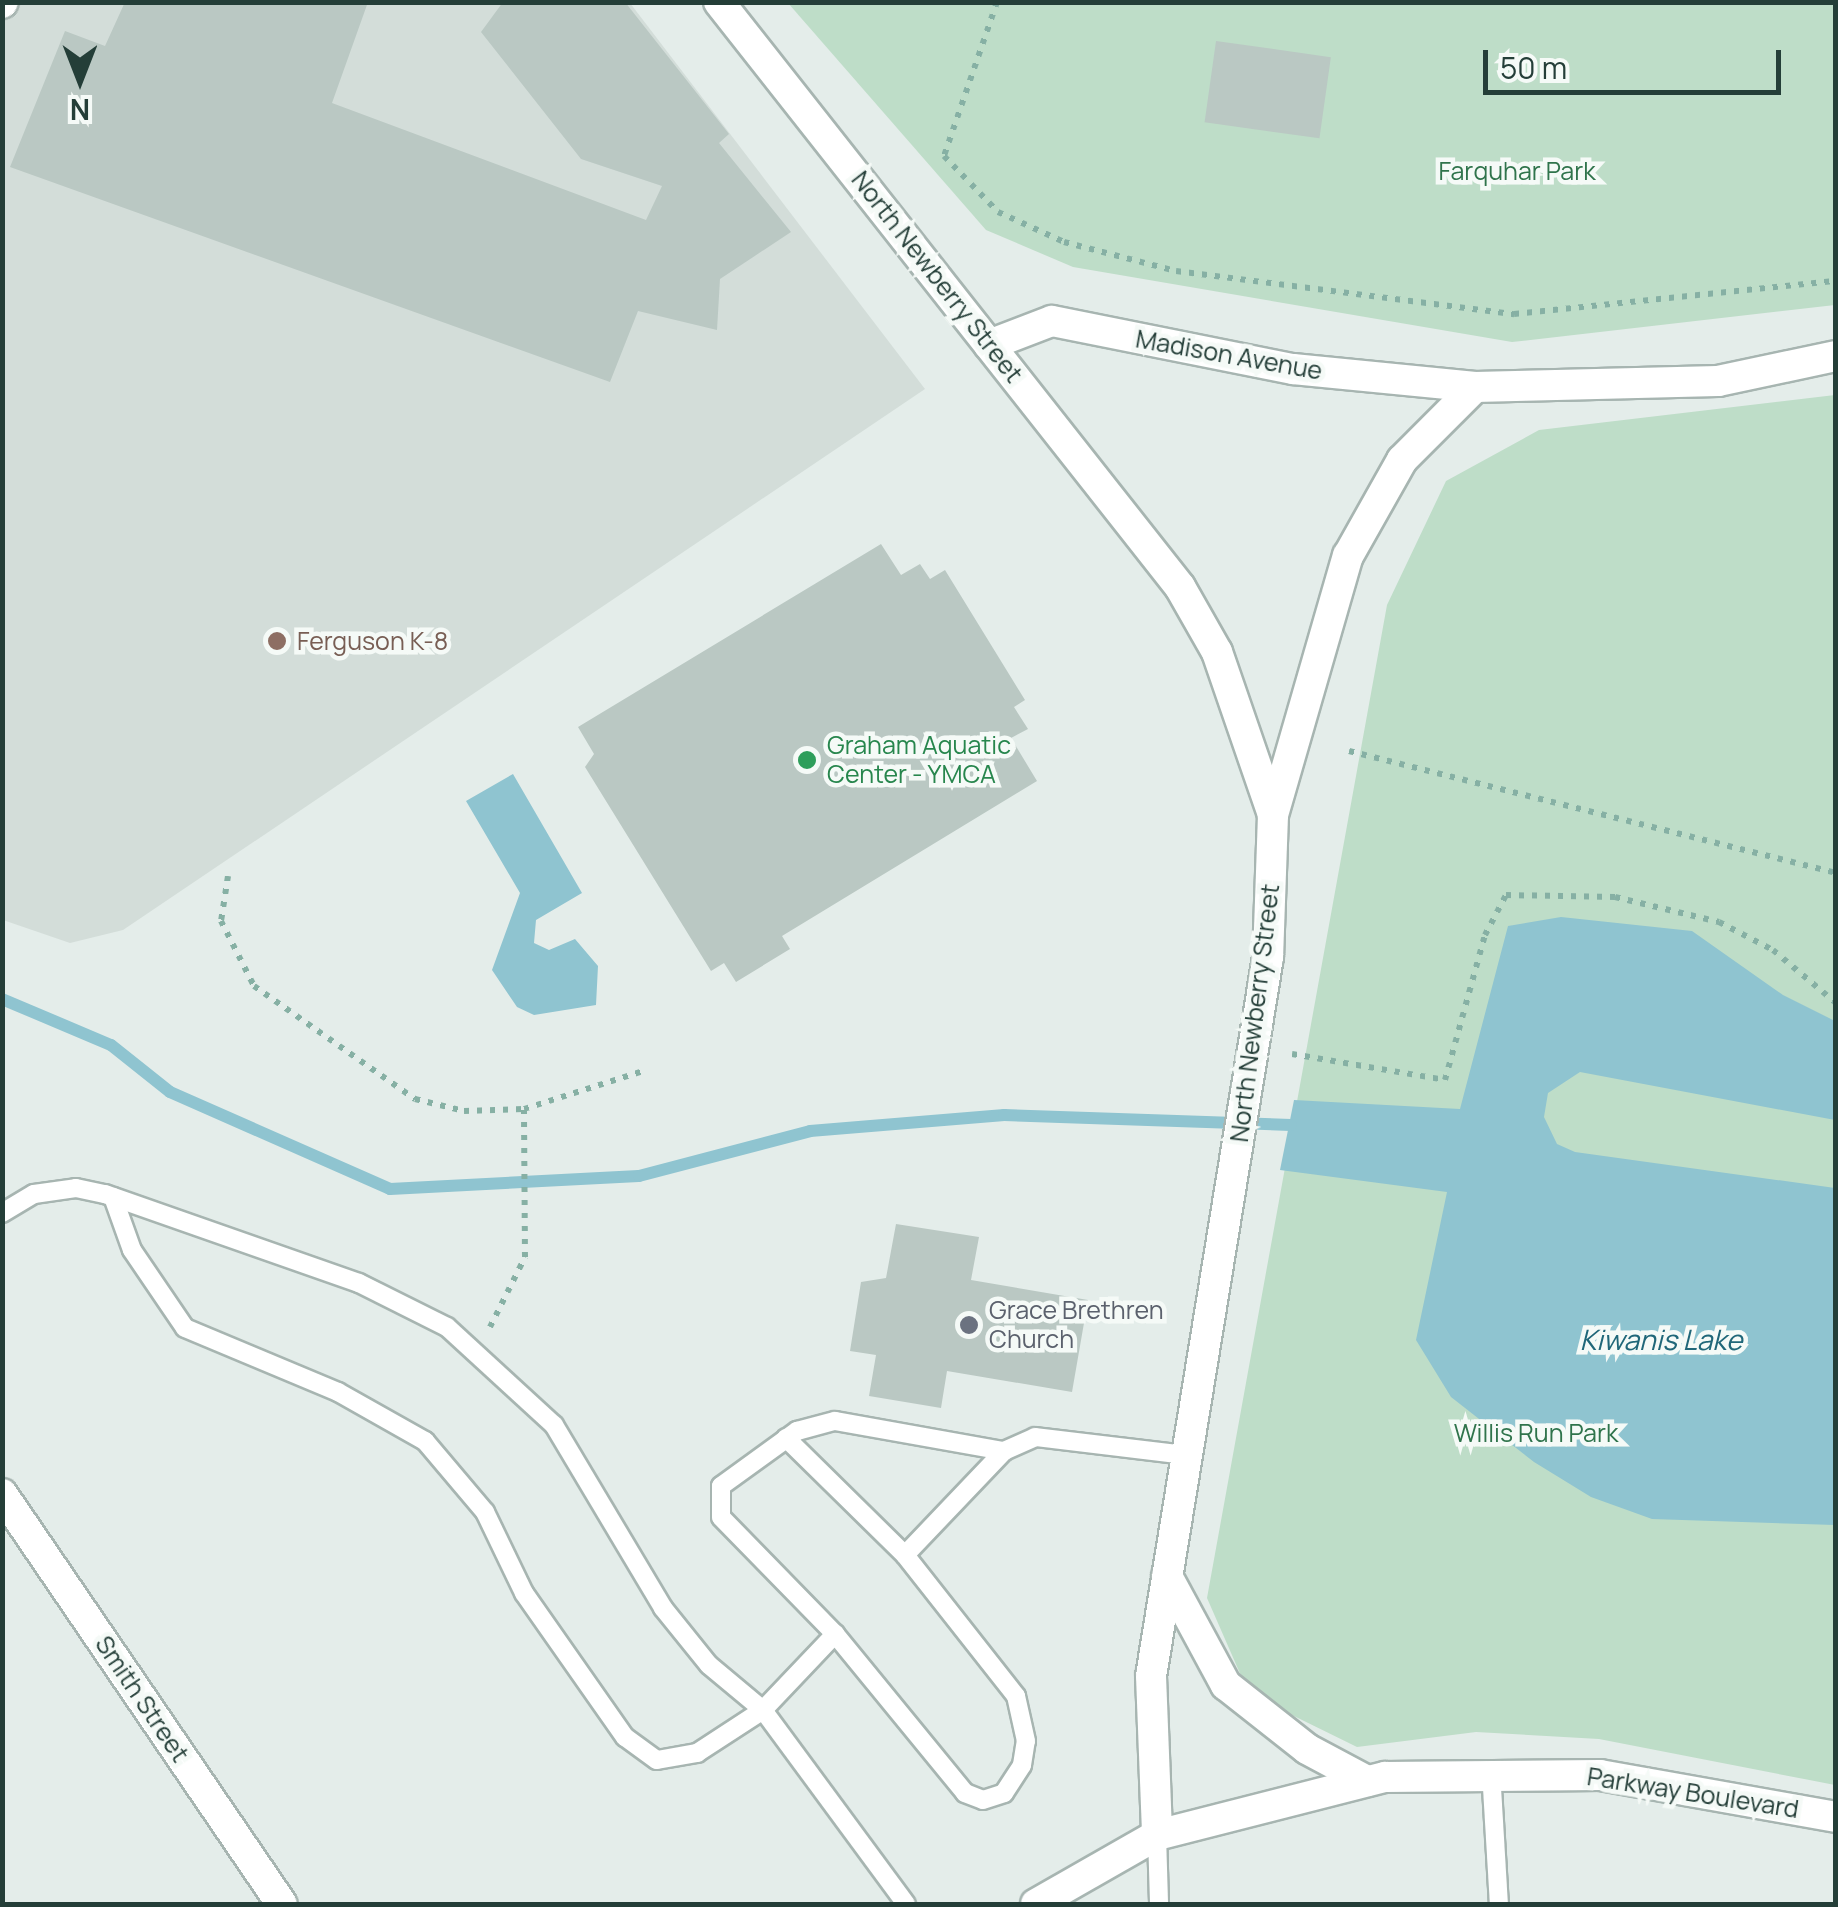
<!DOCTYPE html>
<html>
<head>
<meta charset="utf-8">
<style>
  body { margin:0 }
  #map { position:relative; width:1838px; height:1907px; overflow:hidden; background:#e4edea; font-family:Manrope,sans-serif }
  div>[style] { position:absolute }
  .built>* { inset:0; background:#d3ddd9 }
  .green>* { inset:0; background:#beddc8 }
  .water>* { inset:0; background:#8fc4d0 }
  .stream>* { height:12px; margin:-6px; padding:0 6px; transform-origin:6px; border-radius:6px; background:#8fc4d0 }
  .building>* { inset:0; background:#bac8c3; transform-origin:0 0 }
  .path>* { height:6px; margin-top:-3px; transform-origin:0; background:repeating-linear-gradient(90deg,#86b0a4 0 5px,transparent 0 13px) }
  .roads { filter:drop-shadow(2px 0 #a7b5b1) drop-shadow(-2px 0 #a7b5b1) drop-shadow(0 2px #a7b5b1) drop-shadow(0 -2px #a7b5b1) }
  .service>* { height:18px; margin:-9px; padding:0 9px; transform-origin:9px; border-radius:9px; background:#fff }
  .minor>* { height:30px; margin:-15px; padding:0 15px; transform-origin:15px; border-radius:15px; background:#fff }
  .tertiary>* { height:30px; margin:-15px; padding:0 15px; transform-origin:15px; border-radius:15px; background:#fff }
  .dots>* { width:28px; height:28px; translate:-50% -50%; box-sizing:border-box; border:5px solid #f5faf7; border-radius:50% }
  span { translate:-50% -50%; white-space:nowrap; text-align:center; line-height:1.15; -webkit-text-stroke:9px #f5faf7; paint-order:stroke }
  .park-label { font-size:25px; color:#30744c }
  .street-label { font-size:25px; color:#243e38 }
  .education-label { font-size:25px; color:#785e54 }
  .left { translate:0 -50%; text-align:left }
  .leisure-label { font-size:25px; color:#27864d }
  .worship-label { font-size:25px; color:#5b616d }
  .water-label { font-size:28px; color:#206779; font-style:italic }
  .frame { position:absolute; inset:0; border:5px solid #243e38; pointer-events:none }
  .north { position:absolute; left:30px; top:30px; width:100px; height:100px; -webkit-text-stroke:8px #f5faf7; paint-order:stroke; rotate:180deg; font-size:28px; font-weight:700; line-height:40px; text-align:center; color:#243e38 }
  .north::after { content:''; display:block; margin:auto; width:35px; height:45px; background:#243e38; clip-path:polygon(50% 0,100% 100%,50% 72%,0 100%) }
  .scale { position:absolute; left:1483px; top:50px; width:298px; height:45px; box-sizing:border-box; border:5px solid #243e38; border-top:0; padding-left:12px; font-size:30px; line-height:35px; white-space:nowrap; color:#243e38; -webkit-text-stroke:8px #f5faf7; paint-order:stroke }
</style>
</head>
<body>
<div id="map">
  <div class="built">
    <i style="clip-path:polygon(3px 3px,630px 3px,925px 389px,123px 930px,70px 943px,3px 920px)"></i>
  </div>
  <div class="green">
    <i style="clip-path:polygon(788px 3px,1835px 3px,1835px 305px,1512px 342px,1073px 267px,986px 230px)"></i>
    <i style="clip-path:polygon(1835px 395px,1835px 1785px,1599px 1739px,1476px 1732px,1357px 1747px,1249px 1694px,1207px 1598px,1387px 605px,1446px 481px,1539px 430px)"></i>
  </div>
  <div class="water">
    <i style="clip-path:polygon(513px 774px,582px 893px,536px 920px,534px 943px,549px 950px,575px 939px,598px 966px,596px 1005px,534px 1015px,517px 1007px,492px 970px,520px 893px,466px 801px)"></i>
    <i style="clip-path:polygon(1561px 917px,1692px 931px,1783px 995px,1835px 1021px,1835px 1120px,1580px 1072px,1548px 1093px,1544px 1117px,1557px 1144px,1575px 1152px,1835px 1188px,1835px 1525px,1652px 1519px,1591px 1497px,1534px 1462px,1451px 1397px,1416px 1340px,1447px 1192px,1280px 1170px,1294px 1100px,1460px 1109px,1508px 926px)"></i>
  </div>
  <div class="stream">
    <i style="left:2px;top:999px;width:118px;rotate:22.9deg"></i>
    <i style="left:111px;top:1045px;width:75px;rotate:38.5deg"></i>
    <i style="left:170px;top:1092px;width:240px;rotate:23.8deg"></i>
    <i style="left:390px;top:1189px;width:249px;rotate:-3deg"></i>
    <i style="left:639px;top:1176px;width:177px;rotate:-14.7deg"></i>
    <i style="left:810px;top:1131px;width:195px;rotate:-4.7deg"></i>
    <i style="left:1004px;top:1115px;width:287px;rotate:2deg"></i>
  </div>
  <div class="building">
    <i style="clip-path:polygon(125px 2px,368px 2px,332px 103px,646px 220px,662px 186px,581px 159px,481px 32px,503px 2px,625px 2px,729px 134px,719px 143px,791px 232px,720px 279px,717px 330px,638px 311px,610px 382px,10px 167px,65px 31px,105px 46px)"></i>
    <i style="left:1216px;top:41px;width:116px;height:82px;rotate:8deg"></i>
    <i style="clip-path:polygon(881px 544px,901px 575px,920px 564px,930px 579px,945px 570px,1025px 700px,1014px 707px,1028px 729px,1011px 738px,1037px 781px,782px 936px,790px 949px,736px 982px,724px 963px,711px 971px,585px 767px,594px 754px,578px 727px)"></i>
    <i style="clip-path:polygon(896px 1224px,979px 1237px,971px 1280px,1088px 1300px,1072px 1392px,947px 1371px,941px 1408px,869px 1396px,876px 1355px,850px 1351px,861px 1282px,886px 1278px)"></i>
  </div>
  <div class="path">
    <i style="left:997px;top:2px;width:163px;rotate:109deg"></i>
    <i style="left:944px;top:156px;width:78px;rotate:46deg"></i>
    <i style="left:998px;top:212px;width:72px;rotate:24.4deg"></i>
    <i style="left:1064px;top:242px;width:116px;rotate:14.5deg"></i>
    <i style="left:1176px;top:271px;width:341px;rotate:7.3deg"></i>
    <i style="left:1514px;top:314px;width:324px;rotate:-5.9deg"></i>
    <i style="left:1349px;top:751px;width:502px;rotate:14.06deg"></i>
    <i style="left:228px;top:876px;width:46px;rotate:98.8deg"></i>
    <i style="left:221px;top:921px;width:73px;rotate:63.1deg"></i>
    <i style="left:254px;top:986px;width:197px;rotate:35.1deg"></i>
    <i style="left:415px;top:1099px;width:50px;rotate:13.8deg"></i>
    <i style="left:464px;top:1111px;width:60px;rotate:-1.9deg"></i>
    <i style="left:524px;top:1109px;width:128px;rotate:-17.7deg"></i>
    <i style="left:1292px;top:1054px;width:155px;rotate:9.6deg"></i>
    <i style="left:1445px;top:1080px;width:150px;rotate:-74.6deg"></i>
    <i style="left:1485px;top:935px;width:45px;rotate:-62.3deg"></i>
    <i style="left:1506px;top:895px;width:109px;rotate:1.1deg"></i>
    <i style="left:1615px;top:897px;width:107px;rotate:13.5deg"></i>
    <i style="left:1719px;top:922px;width:61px;rotate:27.4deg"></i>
    <i style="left:1773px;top:950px;width:82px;rotate:40.1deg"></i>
    <i style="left:490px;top:1327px;width:78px;rotate:-63.4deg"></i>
    <i style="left:525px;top:1257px;width:147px;rotate:-90.4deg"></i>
  </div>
  <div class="roads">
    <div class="service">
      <i style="left:113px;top:1197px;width:56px;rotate:70.3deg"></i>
      <i style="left:132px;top:1250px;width:94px;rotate:55.8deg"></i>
      <i style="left:185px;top:1328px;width:166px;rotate:22.7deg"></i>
      <i style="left:338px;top:1392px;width:100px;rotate:29.4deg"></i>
      <i style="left:425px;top:1441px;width:93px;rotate:49.8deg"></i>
      <i style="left:485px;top:1512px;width:90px;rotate:64.3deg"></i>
      <i style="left:524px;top:1593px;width:176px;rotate:55deg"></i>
      <i style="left:625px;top:1737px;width:39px;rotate:36deg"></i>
      <i style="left:657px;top:1760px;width:41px;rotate:-9.9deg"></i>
      <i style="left:697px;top:1753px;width:79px;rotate:-33.1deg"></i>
      <i style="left:763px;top:1710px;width:105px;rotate:-46.5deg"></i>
      <i style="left:835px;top:1634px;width:205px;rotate:50.7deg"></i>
      <i style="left:965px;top:1793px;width:19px;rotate:21deg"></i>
      <i style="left:983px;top:1800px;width:22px;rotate:-18deg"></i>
      <i style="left:1004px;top:1793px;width:33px;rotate:-57deg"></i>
      <i style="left:1022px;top:1765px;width:24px;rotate:-81deg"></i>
      <i style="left:1026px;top:1741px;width:46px;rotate:-102.5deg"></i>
      <i style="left:1016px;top:1696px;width:179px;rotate:-128.2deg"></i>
      <i style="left:905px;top:1555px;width:144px;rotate:-46.4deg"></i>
      <i style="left:1004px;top:1451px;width:34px;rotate:-24deg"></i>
      <i style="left:1035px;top:1437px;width:151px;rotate:6.8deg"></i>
      <i style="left:2px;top:1213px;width:37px;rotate:-31deg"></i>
      <i style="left:34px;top:1194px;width:42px;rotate:-8.1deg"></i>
      <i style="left:76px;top:1188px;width:30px;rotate:12deg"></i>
      <i style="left:105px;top:1194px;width:269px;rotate:19.3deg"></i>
      <i style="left:359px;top:1283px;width:98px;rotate:26.6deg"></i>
      <i style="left:447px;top:1327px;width:145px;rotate:42.5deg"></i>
      <i style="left:554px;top:1425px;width:213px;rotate:59.2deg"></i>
      <i style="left:663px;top:1608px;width:73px;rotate:51.1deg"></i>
      <i style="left:709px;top:1665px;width:70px;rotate:39.8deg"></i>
      <i style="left:763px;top:1710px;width:241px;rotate:53.6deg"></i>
      <i style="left:786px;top:1438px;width:167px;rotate:44.5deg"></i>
      <i style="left:835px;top:1634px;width:163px;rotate:-134.3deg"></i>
      <i style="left:721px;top:1517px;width:31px;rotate:-90deg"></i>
      <i style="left:721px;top:1486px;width:94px;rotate:-35.9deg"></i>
      <i style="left:797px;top:1431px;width:39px;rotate:-15deg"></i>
      <i style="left:835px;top:1421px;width:172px;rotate:10.1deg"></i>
      <i style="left:1491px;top:1771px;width:133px;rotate:86.6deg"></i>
      <i style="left:1157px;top:1835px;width:69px;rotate:88.3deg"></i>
    </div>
    <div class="minor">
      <i style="left:719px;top:2px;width:745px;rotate:51.76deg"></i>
      <i style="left:1180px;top:587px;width:75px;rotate:60.4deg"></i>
      <i style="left:1217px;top:652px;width:172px;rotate:71deg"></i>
      <i style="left:1273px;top:815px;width:142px;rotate:92deg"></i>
      <i style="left:1268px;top:957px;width:728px;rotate:99.24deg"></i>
      <i style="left:1151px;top:1676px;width:159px;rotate:87.8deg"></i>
      <i style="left:2px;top:3px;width:1px;rotate:-45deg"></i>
      <i style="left:989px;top:345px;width:67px;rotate:-20.9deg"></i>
      <i style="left:1052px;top:321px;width:246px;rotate:11.3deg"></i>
      <i style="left:1293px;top:369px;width:183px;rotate:5.6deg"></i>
      <i style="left:1475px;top:387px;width:243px;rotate:-1.4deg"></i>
      <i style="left:1718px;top:381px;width:121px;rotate:-12deg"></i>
      <i style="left:1273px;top:815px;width:270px;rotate:-73.9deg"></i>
      <i style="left:1348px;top:556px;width:110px;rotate:-60.6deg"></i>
      <i style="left:1402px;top:460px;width:103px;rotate:-45deg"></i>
      <i style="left:2px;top:1494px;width:496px;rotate:55.7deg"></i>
      <i style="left:1167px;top:1576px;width:124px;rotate:61.6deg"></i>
      <i style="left:1226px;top:1685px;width:103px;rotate:38.3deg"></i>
      <i style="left:1307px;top:1749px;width:68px;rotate:28.1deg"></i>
    </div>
    <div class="tertiary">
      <i style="left:1036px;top:1904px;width:139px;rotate:-29.7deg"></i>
      <i style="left:1157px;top:1835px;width:235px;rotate:-14.3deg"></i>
      <i style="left:1385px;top:1777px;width:215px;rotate:-0.5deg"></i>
      <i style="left:1600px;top:1775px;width:240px;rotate:10.1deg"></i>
    </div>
  </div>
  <div class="dots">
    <i style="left:277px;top:641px;background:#8d6e63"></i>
    <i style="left:807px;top:760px;background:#2e9e5b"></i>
    <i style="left:969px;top:1325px;background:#6b7280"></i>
  </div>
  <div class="park-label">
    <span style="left:1517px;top:171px">Farquhar Park</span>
    <span style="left:1536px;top:1433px">Willis Run Park</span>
  </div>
  <div class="street-label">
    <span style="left:937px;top:277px;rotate:52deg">North Newberry Street</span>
    <span style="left:1229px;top:355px;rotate:10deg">Madison Avenue</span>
    <span style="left:1255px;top:1013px;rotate:-83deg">North Newberry Street</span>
    <span style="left:142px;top:1699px;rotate:56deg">Smith Street</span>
    <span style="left:1693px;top:1793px;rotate:9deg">Parkway Boulevard</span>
  </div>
  <div class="education-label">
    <span class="left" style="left:297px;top:641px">Ferguson K-8</span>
  </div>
  <div class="leisure-label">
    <span class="left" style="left:827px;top:760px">Graham Aquatic<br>Center - YMCA</span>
  </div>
  <div class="worship-label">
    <span class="left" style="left:989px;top:1325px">Grace Brethren<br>Church</span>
  </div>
  <div class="water-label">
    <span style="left:1661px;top:1339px">Kiwanis Lake</span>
  </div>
  <div class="frame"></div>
  <div class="north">N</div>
  <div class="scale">50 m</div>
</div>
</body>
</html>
